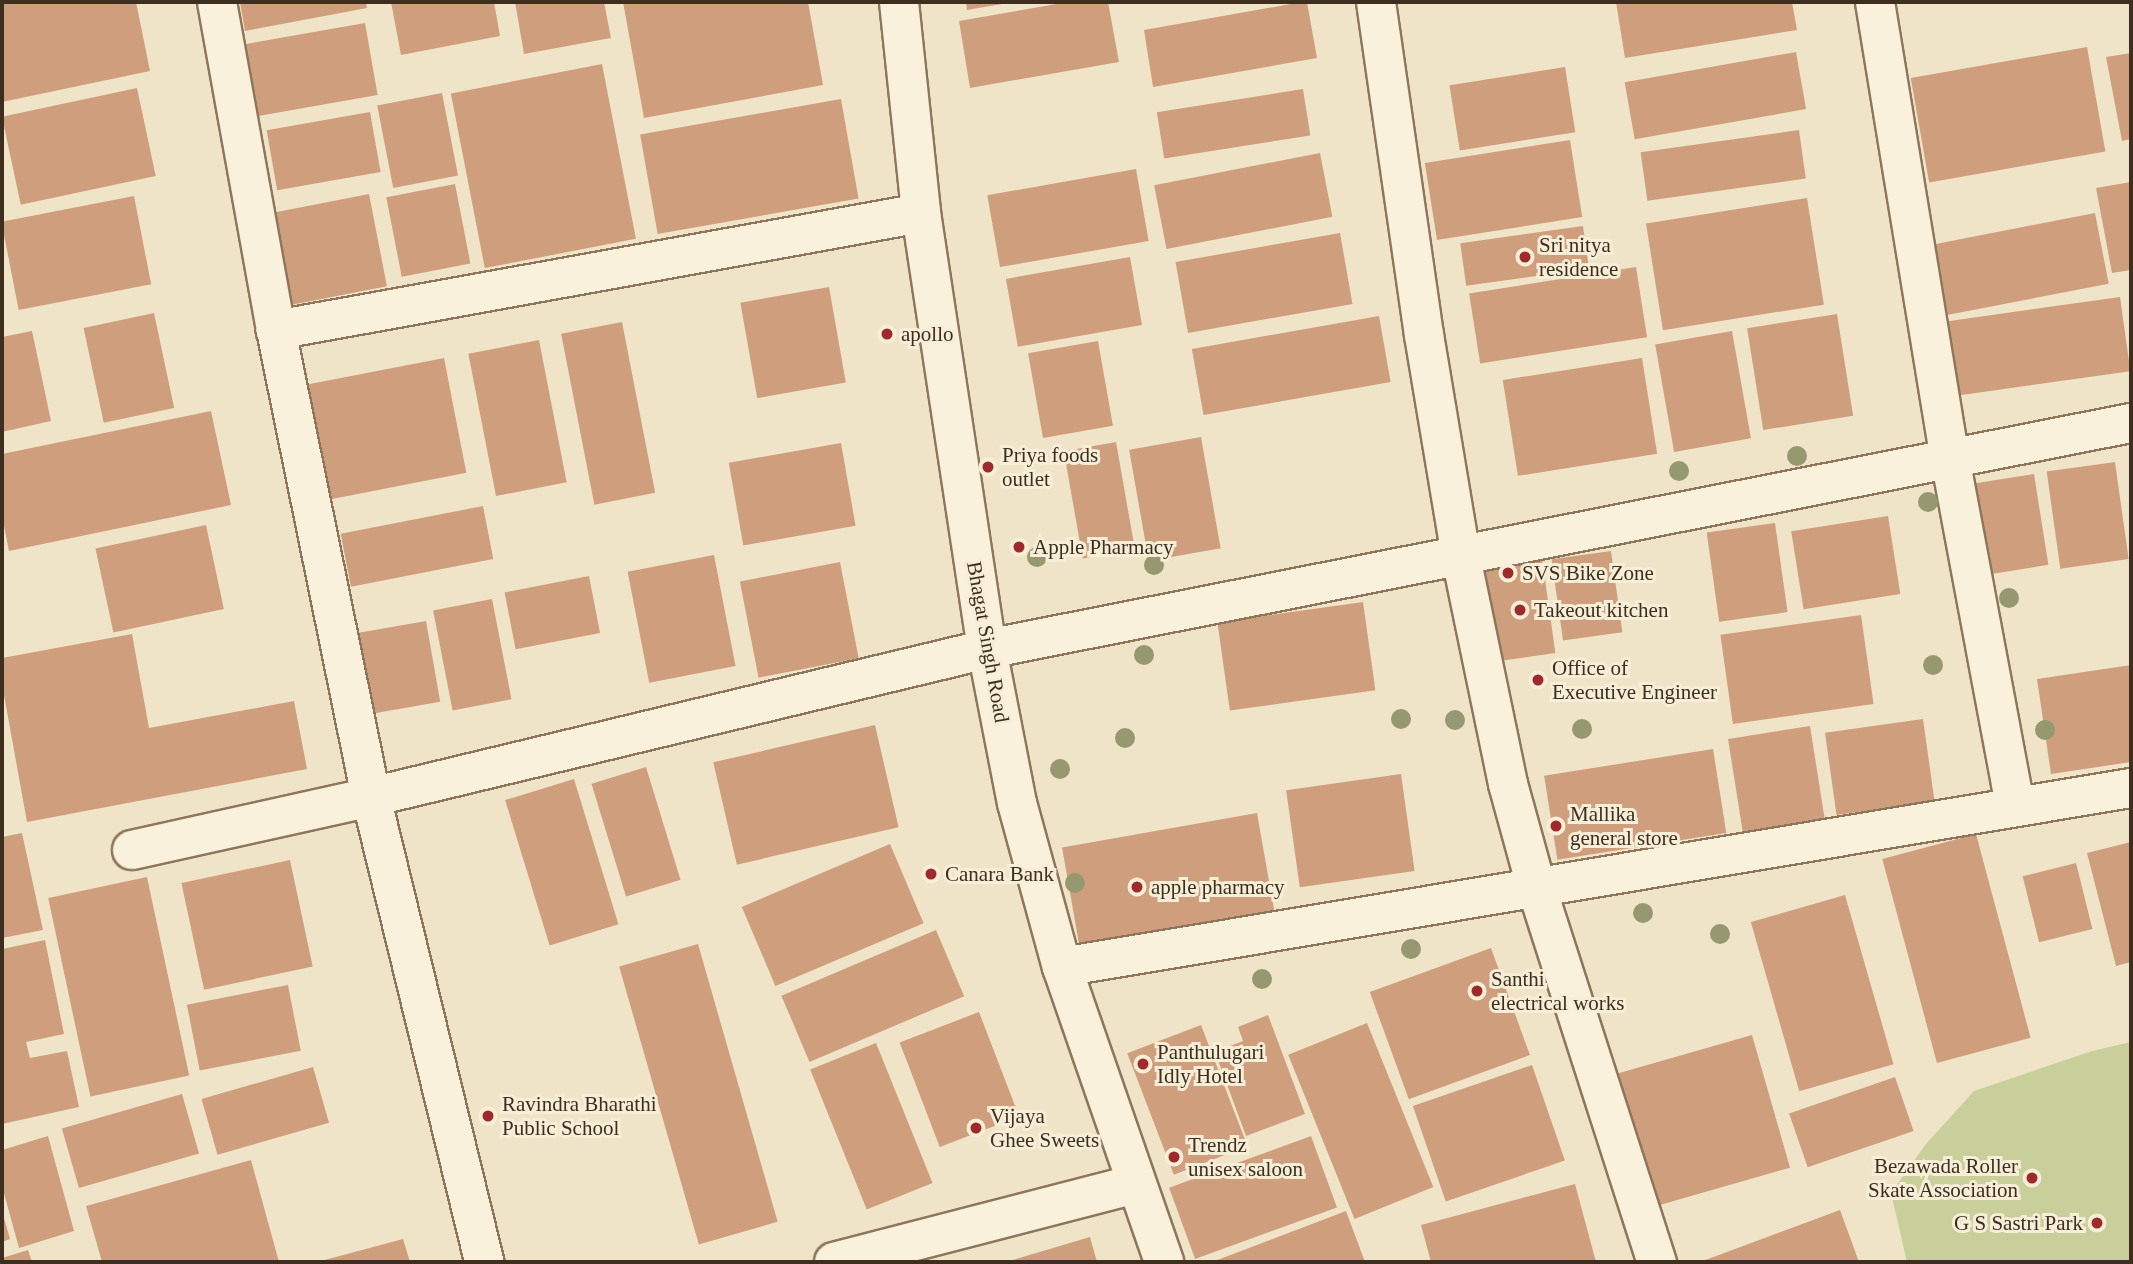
<!DOCTYPE html>
<html>
<head>
<meta charset="utf-8">
<style>
  body { margin:0 }
  #map { position:relative; width:2133px; height:1264px; overflow:hidden; background:#f0e4c8; font-family:Georgia,serif }
  div>[style] { position:absolute }
  .green>* { inset:0; background:#c9cf9b }
  .building>* { inset:0; background:#cf9f7d; transform-origin:0 0 }
  .roads { filter:drop-shadow(2px 0 #8d765c) drop-shadow(-2px 0 #8d765c) drop-shadow(0 2px #8d765c) drop-shadow(0 -2px #8d765c) }
  .minor>* { height:38px; margin:-19px; padding:0 19px; transform-origin:19px; border-radius:19px; background:#faf1dc }
  .trees>* { width:20px; height:20px; margin:-10px; border-radius:50%; background:#96986f }
  .dots>* { width:19px; height:19px; translate:-50% -50%; box-sizing:border-box; border:4px solid #f7eed8; border-radius:50% }
  span { translate:-50% -50%; white-space:nowrap; text-align:center; line-height:1.15; -webkit-text-stroke:6px #f7eed8; paint-order:stroke }
  .poi-label { font-size:21px; color:#3d2e20 }
  .left { translate:0 -50%; text-align:left }
  .right { translate:-100% -50%; text-align:right }
  .street-label { font-size:21px; color:#3d2e20 }
  .frame { position:absolute; inset:0; border:4px solid #3d2e20; pointer-events:none }
</style>
</head>
<body>
<div id="map">
  <div class="green">
    <i style="clip-path:polygon(2131px 1042px,2131px 1262px,1907px 1262px,1891px 1193px,1926px 1144px,1974px 1091px,2092px 1051px)"></i>
  </div>
  <div class="building">
    <i style="clip-path:polygon(2px 2px,136px 2px,150px 71px,2px 102px)"></i>
    <i style="clip-path:polygon(240px 2px,366px 2px,367px 8px,245px 31px)"></i>
    <i style="clip-path:polygon(391px 2px,494px 2px,500px 36px,401px 55px)"></i>
    <i style="clip-path:polygon(515px 2px,604px 2px,611px 38px,524px 54px)"></i>
    <i style="clip-path:polygon(623px 2px,808px 2px,823px 85px,644px 118px)"></i>
    <i style="clip-path:polygon(966px 2px,1008px 2px,1008px 3px,967px 10px)"></i>
    <i style="clip-path:polygon(1068px 2px,1108px 2px,1119px 62px,970px 88px,959px 21px)"></i>
    <i style="clip-path:polygon(1302px 2px,1307px 2px,1317px 58px,1153px 87px,1144px 30px)"></i>
    <i style="clip-path:polygon(1616px 2px,1792px 2px,1797px 30px,1625px 58px)"></i>
    <i style="left:365px;top:23px;width:73px;height:129px;rotate:80deg"></i>
    <i style="left:2087px;top:47px;width:106px;height:179px;rotate:80deg"></i>
    <i style="left:1796px;top:52px;width:58px;height:174px;rotate:80deg"></i>
    <i style="clip-path:polygon(2131px 53px,2131px 139px,2122px 141px,2106px 57px)"></i>
    <i style="left:602px;top:64px;width:178px;height:154px;rotate:79deg"></i>
    <i style="left:1565px;top:67px;width:66px;height:117px;rotate:81deg"></i>
    <i style="left:137px;top:88px;width:90px;height:138px;rotate:78deg"></i>
    <i style="left:1303px;top:89px;width:47px;height:148px;rotate:81deg"></i>
    <i style="left:442px;top:93px;width:84px;height:66px;rotate:79deg"></i>
    <i style="left:841px;top:99px;width:101px;height:204px;rotate:80deg"></i>
    <i style="left:370px;top:112px;width:61px;height:105px;rotate:80deg"></i>
    <i style="left:1799px;top:130px;width:49px;height:160px;rotate:82deg"></i>
    <i style="left:1570px;top:140px;width:78px;height:147px;rotate:81deg"></i>
    <i style="left:1320px;top:153px;width:65px;height:169px;rotate:79deg"></i>
    <i style="left:1136px;top:169px;width:73px;height:151px;rotate:80deg"></i>
    <i style="clip-path:polygon(2131px 182px,2131px 270px,2112px 273px,2096px 188px)"></i>
    <i style="left:455px;top:184px;width:81px;height:70px;rotate:79deg"></i>
    <i style="left:369px;top:194px;width:94px;height:98px;rotate:79deg"></i>
    <i style="left:134px;top:196px;width:90px;height:135px;rotate:79deg"></i>
    <i style="left:1807px;top:198px;width:108px;height:163px;rotate:81deg"></i>
    <i style="left:2095px;top:213px;width:72px;height:170px;rotate:79deg"></i>
    <i style="left:1583px;top:226px;width:43px;height:124px;rotate:82deg"></i>
    <i style="left:1340px;top:233px;width:72px;height:167px;rotate:80deg"></i>
    <i style="left:1130px;top:257px;width:69px;height:126px;rotate:80deg"></i>
    <i style="left:1636px;top:267px;width:71px;height:169px;rotate:81deg"></i>
    <i style="left:829px;top:287px;width:97px;height:90px;rotate:80deg"></i>
    <i style="left:2120px;top:297px;width:75px;height:181px;rotate:82deg"></i>
    <i style="left:154px;top:313px;width:97px;height:72px;rotate:78deg"></i>
    <i style="left:1837px;top:314px;width:103px;height:91px;rotate:81deg"></i>
    <i style="left:1379px;top:316px;width:67px;height:190px;rotate:80deg"></i>
    <i style="left:622px;top:322px;width:174px;height:62px;rotate:79deg"></i>
    <i style="clip-path:polygon(32px 331px,51px 421px,2px 432px,2px 337px)"></i>
    <i style="left:1732px;top:331px;width:109px;height:78px;rotate:80deg"></i>
    <i style="left:539px;top:340px;width:145px;height:72px;rotate:79deg"></i>
    <i style="left:1098px;top:341px;width:86px;height:71px;rotate:80deg"></i>
    <i style="left:444px;top:358px;width:117px;height:155px;rotate:79deg"></i>
    <i style="left:1642px;top:358px;width:97px;height:141px;rotate:81deg"></i>
    <i style="clip-path:polygon(211px 411px,231px 505px,9px 551px,2px 516px,2px 454px)"></i>
    <i style="left:1201px;top:437px;width:113px;height:73px;rotate:80deg"></i>
    <i style="left:1116px;top:442px;width:109px;height:53px;rotate:80deg"></i>
    <i style="left:841px;top:443px;width:84px;height:114px;rotate:80deg"></i>
    <i style="left:2115px;top:462px;width:98px;height:69px;rotate:82deg"></i>
    <i style="left:2034px;top:474px;width:92px;height:61px;rotate:81deg"></i>
    <i style="left:483px;top:506px;width:54px;height:145px;rotate:79deg"></i>
    <i style="left:1888px;top:516px;width:79px;height:98px;rotate:81deg"></i>
    <i style="left:1775px;top:523px;width:90px;height:69px;rotate:82deg"></i>
    <i style="left:206px;top:525px;width:86px;height:113px;rotate:78deg"></i>
    <i style="left:1611px;top:551px;width:82px;height:60px;rotate:82deg"></i>
    <i style="left:714px;top:555px;width:113px;height:88px;rotate:79deg"></i>
    <i style="left:1542px;top:558px;width:96px;height:58px;rotate:82deg"></i>
    <i style="left:840px;top:562px;width:98px;height:102px;rotate:79deg"></i>
    <i style="left:589px;top:576px;width:58px;height:86px;rotate:79deg"></i>
    <i style="left:492px;top:599px;width:102px;height:60px;rotate:79deg"></i>
    <i style="left:1363px;top:602px;width:89px;height:147px;rotate:82deg"></i>
    <i style="left:1861px;top:615px;width:90px;height:142px;rotate:82deg"></i>
    <i style="left:426px;top:621px;width:82px;height:68px;rotate:80deg"></i>
    <i style="clip-path:polygon(132px 634px,149px 728px,294px 701px,307px 769px,27px 822px,2px 684px,2px 658px)"></i>
    <i style="clip-path:polygon(2131px 665px,2131px 762px,2051px 774px,2037px 679px)"></i>
    <i style="left:1923px;top:719px;width:83px;height:99px;rotate:82deg"></i>
    <i style="left:875px;top:725px;width:105px;height:166px;rotate:77deg"></i>
    <i style="left:1810px;top:726px;width:96px;height:83px;rotate:81deg"></i>
    <i style="left:1713px;top:749px;width:85px;height:171px;rotate:81deg"></i>
    <i style="left:646px;top:767px;width:118px;height:57px;rotate:73deg"></i>
    <i style="left:1401px;top:774px;width:98px;height:116px;rotate:82deg"></i>
    <i style="left:574px;top:779px;width:152px;height:72px;rotate:73deg"></i>
    <i style="left:1257px;top:813px;width:100px;height:198px;rotate:80deg"></i>
    <i style="clip-path:polygon(22px 833px,43px 930px,2px 938px,2px 837px)"></i>
    <i style="left:1976px;top:834px;width:211px;height:97px;rotate:75deg"></i>
    <i style="clip-path:polygon(2131px 842px,2131px 962px,2116px 966px,2087px 853px)"></i>
    <i style="left:890px;top:844px;width:86px;height:161px;rotate:67deg"></i>
    <i style="left:290px;top:860px;width:109px;height:111px;rotate:78deg"></i>
    <i style="left:2076px;top:863px;width:68px;height:55px;rotate:76deg"></i>
    <i style="left:147px;top:877px;width:203px;height:101px;rotate:78deg"></i>
    <i style="left:1845px;top:895px;width:176px;height:98px;rotate:74deg"></i>
    <i style="left:936px;top:930px;width:72px;height:168px;rotate:67deg"></i>
    <i style="clip-path:polygon(45px 940px,64px 1034px,26px 1042px,30px 1058px,67px 1051px,79px 1107px,2px 1124px,2px 949px)"></i>
    <i style="left:698px;top:944px;width:289px;height:82px;rotate:74deg"></i>
    <i style="left:1491px;top:948px;width:114px;height:129px;rotate:70deg"></i>
    <i style="left:288px;top:985px;width:67px;height:103px;rotate:79deg"></i>
    <i style="left:979px;top:1012px;width:112px;height:85px;rotate:69deg"></i>
    <i style="clip-path:polygon(1268px 1015px,1305px 1114px,1246px 1136px,1215px 1052px,1243px 1041px,1238px 1027px)"></i>
    <i style="left:1367px;top:1023px;width:177px;height:85px;rotate:68deg"></i>
    <i style="left:1201px;top:1025px;width:130px;height:79px;rotate:69deg"></i>
    <i style="left:1752px;top:1035px;width:138px;height:159px;rotate:74deg"></i>
    <i style="left:876px;top:1043px;width:151px;height:71px;rotate:68deg"></i>
    <i style="left:1532px;top:1065px;width:101px;height:126px;rotate:71deg"></i>
    <i style="left:313px;top:1067px;width:58px;height:116px;rotate:74deg"></i>
    <i style="left:1895px;top:1077px;width:57px;height:112px;rotate:71deg"></i>
    <i style="left:182px;top:1094px;width:62px;height:125px;rotate:74deg"></i>
    <i style="clip-path:polygon(48px 1136px,74px 1231px,19px 1248px,2px 1186px,2px 1150px)"></i>
    <i style="left:1311px;top:1136px;width:76px;height:151px;rotate:70deg"></i>
    <i style="clip-path:polygon(251px 1160px,279px 1262px,102px 1262px,86px 1206px)"></i>
    <i style="clip-path:polygon(1575px 1184px,1596px 1262px,1431px 1262px,1421px 1225px)"></i>
    <i style="clip-path:polygon(1840px 1210px,1859px 1262px,1700px 1262px)"></i>
    <i style="clip-path:polygon(2px 1211px,10px 1239px,2px 1242px)"></i>
    <i style="clip-path:polygon(1346px 1211px,1365px 1262px,1212px 1262px)"></i>
    <i style="clip-path:polygon(1090px 1237px,1097px 1262px,1006px 1262px)"></i>
    <i style="clip-path:polygon(403px 1239px,410px 1262px,321px 1262px,321px 1261px)"></i>
    <i style="clip-path:polygon(28px 1250px,32px 1262px,2px 1262px,2px 1258px)"></i>
  </div>
  <div class="roads">
    <div class="minor">
      <i style="left:217px;top:2px;width:333px;rotate:79.8deg"></i>
      <i style="left:899px;top:2px;width:212px;rotate:84deg"></i>
      <i style="left:921px;top:213px;width:441px;rotate:81.4deg"></i>
      <i style="left:987px;top:649px;width:157px;rotate:79deg"></i>
      <i style="left:1017px;top:803px;width:170px;rotate:74.7deg"></i>
      <i style="left:1062px;top:967px;width:312px;rotate:70.9deg"></i>
      <i style="left:1376px;top:2px;width:336px;rotate:81.8deg"></i>
      <i style="left:1424px;top:335px;width:225px;rotate:80.5deg"></i>
      <i style="left:1461px;top:557px;width:232px;rotate:78.3deg"></i>
      <i style="left:1508px;top:784px;width:109px;rotate:74.6deg"></i>
      <i style="left:1537px;top:889px;width:392px;rotate:72.2deg"></i>
      <i style="left:1875px;top:2px;width:462px;rotate:80.7deg"></i>
      <i style="left:1950px;top:458px;width:354px;rotate:79.4deg"></i>
      <i style="left:921px;top:213px;width:656px;rotate:169.72deg"></i>
      <i style="left:276px;top:330px;width:477px;rotate:78.5deg"></i>
      <i style="left:371px;top:797px;width:634px;rotate:-13.51deg"></i>
      <i style="left:987px;top:649px;width:1166px;rotate:-11.18deg"></i>
      <i style="left:132px;top:850px;width:245px;rotate:-12.5deg"></i>
      <i style="left:371px;top:797px;width:479px;rotate:76.3deg"></i>
      <i style="left:1062px;top:967px;width:1084px;rotate:-9.51deg"></i>
      <i style="left:834px;top:1262px;width:312px;rotate:-14.5deg"></i>
    </div>
  </div>
  <div class="trees">
    <i style="left:1797px;top:456px"></i>
    <i style="left:1679px;top:471px"></i>
    <i style="left:1928px;top:502px"></i>
    <i style="left:1037px;top:557px"></i>
    <i style="left:1154px;top:565px"></i>
    <i style="left:2009px;top:598px"></i>
    <i style="left:1144px;top:655px"></i>
    <i style="left:1933px;top:665px"></i>
    <i style="left:1401px;top:719px"></i>
    <i style="left:1455px;top:720px"></i>
    <i style="left:1582px;top:729px"></i>
    <i style="left:2045px;top:730px"></i>
    <i style="left:1125px;top:738px"></i>
    <i style="left:1060px;top:769px"></i>
    <i style="left:1075px;top:883px"></i>
    <i style="left:1643px;top:913px"></i>
    <i style="left:1720px;top:934px"></i>
    <i style="left:1411px;top:949px"></i>
    <i style="left:1262px;top:979px"></i>
  </div>
  <div class="dots">
    <i style="left:1525px;top:257px;background:#9e2a2b"></i>
    <i style="left:887px;top:334px;background:#9e2a2b"></i>
    <i style="left:988px;top:467px;background:#9e2a2b"></i>
    <i style="left:1019px;top:547px;background:#9e2a2b"></i>
    <i style="left:1508px;top:573px;background:#9e2a2b"></i>
    <i style="left:1520px;top:610px;background:#9e2a2b"></i>
    <i style="left:1538px;top:680px;background:#9e2a2b"></i>
    <i style="left:1556px;top:826px;background:#9e2a2b"></i>
    <i style="left:931px;top:874px;background:#9e2a2b"></i>
    <i style="left:1137px;top:887px;background:#9e2a2b"></i>
    <i style="left:1477px;top:991px;background:#9e2a2b"></i>
    <i style="left:1143px;top:1064px;background:#9e2a2b"></i>
    <i style="left:488px;top:1116px;background:#9e2a2b"></i>
    <i style="left:976px;top:1128px;background:#9e2a2b"></i>
    <i style="left:1174px;top:1157px;background:#9e2a2b"></i>
    <i style="left:2032px;top:1178px;background:#9e2a2b"></i>
    <i style="left:2097px;top:1223px;background:#9e2a2b"></i>
  </div>
  <div class="poi-label">
    <span class="left" style="left:1539px;top:257px">Sri nitya<br>residence</span>
    <span class="left" style="left:901px;top:334px">apollo</span>
    <span class="left" style="left:1002px;top:467px">Priya foods<br>outlet</span>
    <span class="left" style="left:1033px;top:547px">Apple Pharmacy</span>
    <span class="left" style="left:1522px;top:573px">SVS Bike Zone</span>
    <span class="left" style="left:1534px;top:610px">Takeout kitchen</span>
    <span class="left" style="left:1552px;top:680px">Office of<br>Executive Engineer</span>
    <span class="left" style="left:1570px;top:826px">Mallika<br>general store</span>
    <span class="left" style="left:945px;top:874px">Canara Bank</span>
    <span class="left" style="left:1151px;top:887px">apple pharmacy</span>
    <span class="left" style="left:1491px;top:991px">Santhi<br>electrical works</span>
    <span class="left" style="left:1157px;top:1064px">Panthulugari<br>Idly Hotel</span>
    <span class="left" style="left:502px;top:1116px">Ravindra Bharathi<br>Public School</span>
    <span class="left" style="left:990px;top:1128px">Vijaya<br>Ghee Sweets</span>
    <span class="left" style="left:1188px;top:1157px">Trendz<br>unisex saloon</span>
    <span class="right" style="left:2018px;top:1178px">Bezawada Roller<br>Skate Association</span>
    <span class="right" style="left:2083px;top:1223px">G S Sastri Park</span>
  </div>
  <div class="street-label">
    <span style="left:988px;top:642px;rotate:80deg">Bhagat Singh Road</span>
  </div>
  <div class="frame"></div>
</div>
</body>
</html>
